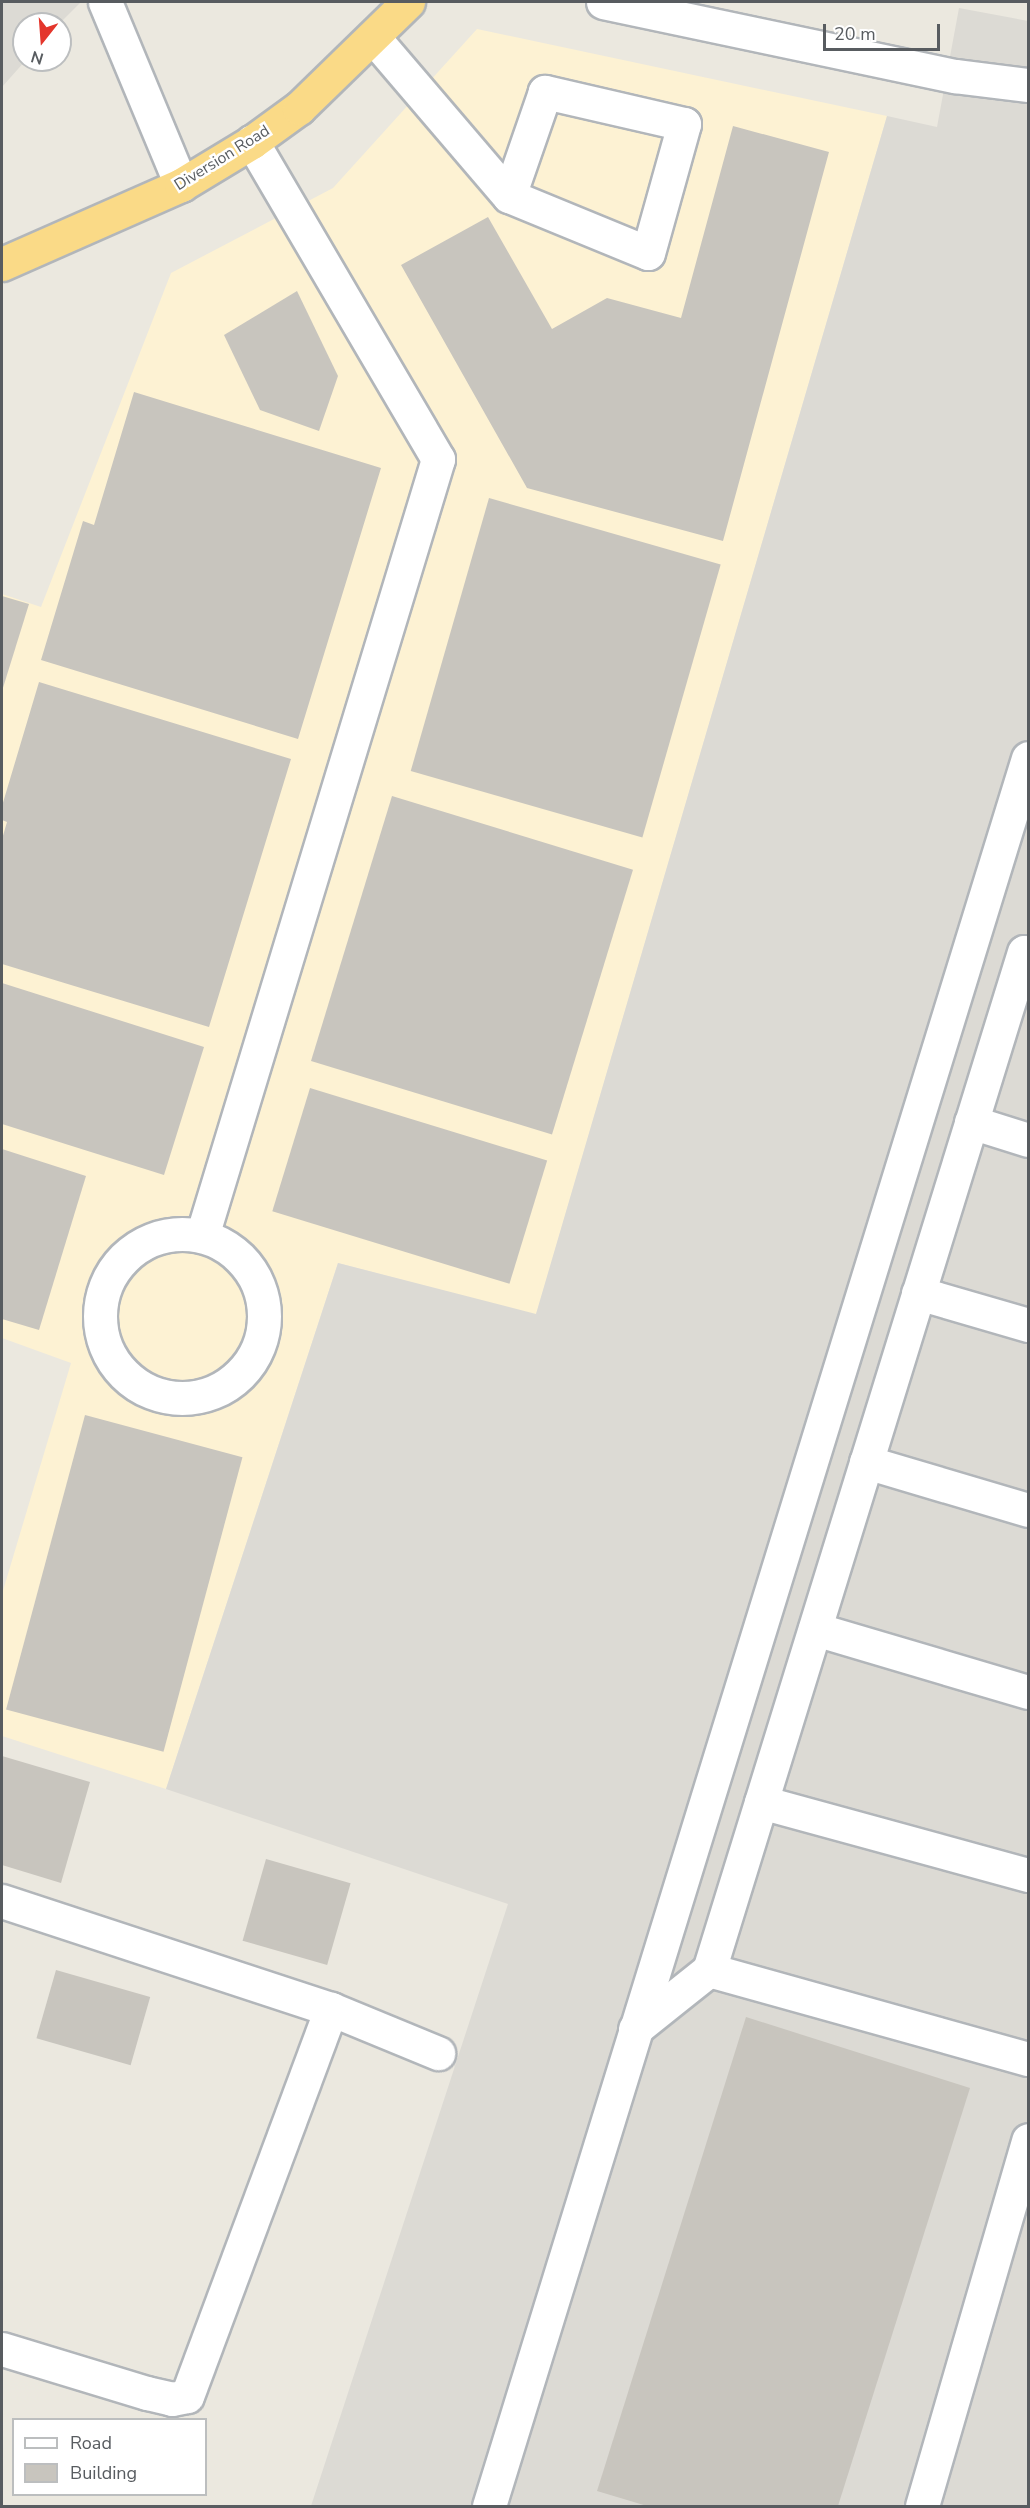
<!DOCTYPE html>
<html>
<head>
<meta charset="utf-8">
<style>
  body { margin:0 }
  #map { position:relative; width:1030px; height:2508px; overflow:hidden; background:#ebe8df; font-family:"Nunito Sans",sans-serif }
  div>[style] { position:absolute }
  .commercial>* { inset:0; background:#fdf2d3 }
  .industrial>* { inset:0; background:#dcdad4 }
  .building>* { inset:0; background:#c8c5be; transform-origin:0 0 }
  .roads { filter:drop-shadow(2px 0 #b2b6ba) drop-shadow(-2px 0 #b2b6ba) drop-shadow(0 2px #b2b6ba) drop-shadow(0 -2px #b2b6ba) }
  .minor>* { height:33px; margin:-16.5px; padding:0 16.5px; transform-origin:16.5px; border-radius:16.5px; background:#fff }
  .minor>.ring { margin:-16.5px; padding:0; box-sizing:content-box; background:none; border:33px solid #fff; border-radius:50% }
  .highway>* { height:33px; margin:-16.5px; padding:0 16.5px; transform-origin:16.5px; border-radius:16.5px; background:#fada87 }
  span { translate:-50% -50%; white-space:nowrap; text-align:center; line-height:1.15; -webkit-text-stroke:5px #fff; paint-order:stroke }
  .street-label { font-size:16px; color:#585c60 }
  .frame { position:absolute; inset:0; border:3px solid #585c60; pointer-events:none }
  .legend { position:absolute; left:12px; top:2418px; width:195px; height:78px; box-sizing:border-box; background:#fff; border:2px solid #bcbebf; margin:0; padding:8px 10px; list-style:none; font-size:18px; color:#585c60 }
  .legend li { display:flex; align-items:center; gap:12px; height:30px }
  .legend b { width:30px; border:2px solid #bcbebf }
  .north { position:absolute; left:12px; top:12px; width:60px; height:60px; box-sizing:border-box; background:#fff; border:2px solid #bcbebf; border-radius:50%; rotate:197deg; font-size:16px; font-weight:700; line-height:24px; text-align:center; color:#585c60 }
  .north::after { content:''; display:block; margin:auto; width:21px; height:27px; background:#e4362c; clip-path:polygon(50% 0,100% 100%,50% 72%,0 100%) }
  .scale { position:absolute; left:823px; top:24px; width:117px; height:27px; box-sizing:border-box; border:3px solid #585c60; border-top:0; padding-left:8px; font-size:18px; line-height:21px; white-space:nowrap; color:#585c60; -webkit-text-stroke:4px #fff; paint-order:stroke }
</style>
</head>
<body>
<div id="map">
  <div class="commercial">
    <i style="clip-path:polygon(477px 29px,887px 116px,536px 1315px,338px 1263px,166px 1789px,2px 1736px,2px 1594px,71px 1363px,2px 1338px,2px 594px,41px 607px,171px 273px,333px 188px)"></i>
  </div>
  <div class="industrial">
    <i style="clip-path:polygon(2px 2px,81px 2px,59px 24px,24px 24px,26px 60px,2px 87px)"></i>
    <i style="clip-path:polygon(959px 8px,1028px 21px,1028px 2506px,311px 2506px,508px 1904px,166px 1789px,338px 1263px,536px 1314px,887px 116px,937px 127px)"></i>
  </div>
  <div class="building">
    <i style="clip-path:polygon(733px 126px,829px 152px,723px 541px,527px 488px,401px 265px,488px 217px,552px 329px,607px 298px,681px 318px)"></i>
    <i style="clip-path:polygon(297px 291px,338px 376px,319px 431px,260px 410px,224px 335px)"></i>
    <i style="clip-path:polygon(134px 392px,381px 468px,298px 739px,41px 660px,83px 521px,94px 525px)"></i>
    <i style="left:489px;top:498px;width:241px;height:284px;rotate:16deg"></i>
    <i style="clip-path:polygon(2px 596px,29px 604px,2px 691px)"></i>
    <i style="clip-path:polygon(39px 682px,291px 759px,209px 1027px,2px 964px,2px 839px,7px 822px,2px 820px,2px 806px)"></i>
    <i style="left:392px;top:796px;width:252px;height:277px;rotate:17deg"></i>
    <i style="clip-path:polygon(2px 983px,204px 1047px,164px 1175px,2px 1124px)"></i>
    <i style="left:310px;top:1088px;width:248px;height:129px;rotate:17deg"></i>
    <i style="clip-path:polygon(2px 1149px,86px 1176px,39px 1330px,2px 1319px)"></i>
    <i style="left:85px;top:1415px;width:163px;height:305px;rotate:15deg"></i>
    <i style="clip-path:polygon(2px 1756px,90px 1782px,61px 1883px,2px 1865px)"></i>
    <i style="left:266px;top:1859px;width:88px;height:85px;rotate:16deg"></i>
    <i style="left:56px;top:1970px;width:98px;height:71px;rotate:16deg"></i>
    <i style="clip-path:polygon(746px 2017px,970px 2088px,838px 2506px,647px 2506px,597px 2491px)"></i>
  </div>
  <div class="roads">
    <div class="minor">
      <i style="left:105px;top:2px;width:198px;rotate:67.4deg"></i>
      <i style="left:603px;top:2px;width:360px;rotate:11.9deg"></i>
      <i style="left:955px;top:76px;width:74px;rotate:7deg"></i>
      <i style="left:373px;top:37px;width:209px;rotate:49.5deg"></i>
      <i style="left:509px;top:196px;width:150px;rotate:22.3deg"></i>
      <i style="left:648px;top:253px;width:134px;rotate:-74.4deg"></i>
      <i style="left:684px;top:124px;width:143px;rotate:-167deg"></i>
      <i style="left:545px;top:92px;width:110px;rotate:109.1deg"></i>
      <i style="left:1028px;top:954px;width:4px;rotate:-153deg"></i>
      <i style="left:1024px;top:952px;width:1066px;rotate:107.19deg"></i>
      <i style="left:709px;top:1970px;width:331px;rotate:15.6deg"></i>
      <i style="left:971px;top:1122px;width:60px;rotate:17.5deg"></i>
      <i class="ring" style="left:100px;top:1234px;width:131px;height:131px"></i>
      <i style="left:202px;top:1236px;width:812px;rotate:-73.1deg"></i>
      <i style="left:438px;top:459px;width:368px;rotate:-120.4deg"></i>
      <i style="left:918px;top:1293px;width:115px;rotate:16.2deg"></i>
      <i style="left:866px;top:1462px;width:169px;rotate:16.5deg"></i>
      <i style="left:815px;top:1629px;width:222px;rotate:16.5deg"></i>
      <i style="left:761px;top:1802px;width:277px;rotate:15.3deg"></i>
      <i style="left:2px;top:1901px;width:346px;rotate:18.2deg"></i>
      <i style="left:331px;top:2009px;width:116px;rotate:22.4deg"></i>
      <i style="left:635px;top:2029px;width:95px;rotate:-38.6deg"></i>
      <i style="left:2px;top:2349px;width:152px;rotate:16.9deg"></i>
      <i style="left:147px;top:2393px;width:26px;rotate:13deg"></i>
      <i style="left:172px;top:2399px;width:15px;rotate:-11deg"></i>
      <i style="left:187px;top:2396px;width:413px;rotate:-69.6deg"></i>
      <i style="left:489px;top:2506px;width:1829px;rotate:-72.86deg"></i>
      <i style="left:922px;top:2506px;width:381px;rotate:-73.8deg"></i>
    </div>
    <div class="highway">
      <i style="left:2px;top:264px;width:196px;rotate:-23.8deg"></i>
      <i style="left:181px;top:185px;width:83px;rotate:-31.2deg"></i>
      <i style="left:252px;top:142px;width:58px;rotate:-35.9deg"></i>
      <i style="left:299px;top:108px;width:152px;rotate:-44.2deg"></i>
    </div>
  </div>
  <div class="street-label">
    <span style="left:222px;top:158px;rotate:-32deg">Diversion Road</span>
  </div>
  <div class="frame"></div>
  <ul class="legend">
  <li><b style="height:8px;background:#fff"></b>Road</li>
  <li><b style="height:16px;background:#c8c5be"></b>Building</li>
  </ul>
  <div class="north">N</div>
  <div class="scale">20 m</div>
</div>
</body>
</html>
